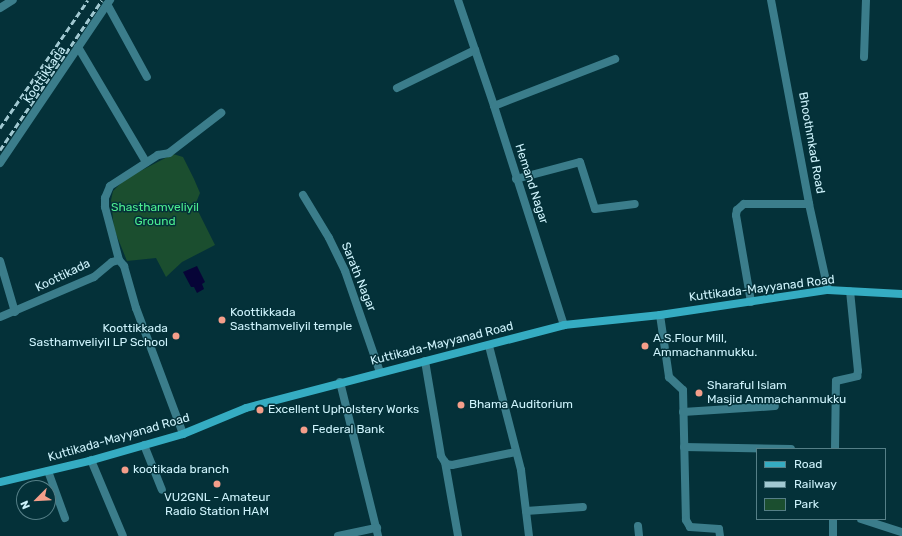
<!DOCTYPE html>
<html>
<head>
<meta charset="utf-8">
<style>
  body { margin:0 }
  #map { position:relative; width:902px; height:536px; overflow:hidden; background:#043139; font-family:Rubik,sans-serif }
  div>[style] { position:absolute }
  .green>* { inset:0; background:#1b4e2f }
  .water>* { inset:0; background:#070437 }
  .street>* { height:8px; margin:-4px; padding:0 4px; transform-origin:4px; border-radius:4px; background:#3b7d8b }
  .secondary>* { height:8px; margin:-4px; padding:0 4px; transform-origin:4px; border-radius:4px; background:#35acc2 }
  .rail>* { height:3px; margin-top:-1.5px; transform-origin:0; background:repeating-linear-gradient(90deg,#a1c8d1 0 6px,transparent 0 9px) }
  .dots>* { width:11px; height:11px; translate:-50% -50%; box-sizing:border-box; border:2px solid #043139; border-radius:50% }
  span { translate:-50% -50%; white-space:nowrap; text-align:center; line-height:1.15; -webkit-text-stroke:3px #043139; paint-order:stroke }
  .street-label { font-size:12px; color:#cef3fc }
  .park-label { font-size:12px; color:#4ded8f }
  .poi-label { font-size:12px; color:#cef3fc }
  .left { translate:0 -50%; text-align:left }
  .right { translate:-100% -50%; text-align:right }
  .legend { position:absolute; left:756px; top:448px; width:130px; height:72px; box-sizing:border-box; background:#043139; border:1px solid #557f87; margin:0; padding:5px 7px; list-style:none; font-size:12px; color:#cef3fc }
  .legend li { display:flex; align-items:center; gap:8px; height:20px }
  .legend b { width:20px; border:1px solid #557f87 }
  .north { position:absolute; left:16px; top:480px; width:40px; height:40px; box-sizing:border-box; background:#043139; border:1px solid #557f87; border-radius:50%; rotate:246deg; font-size:11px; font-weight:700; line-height:16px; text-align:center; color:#cef3fc }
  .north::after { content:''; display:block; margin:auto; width:14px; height:18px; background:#f49e8a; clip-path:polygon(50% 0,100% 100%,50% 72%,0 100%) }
</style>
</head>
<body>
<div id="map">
  <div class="green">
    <i style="clip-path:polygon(173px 154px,183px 157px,194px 179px,200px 193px,195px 205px,215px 245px,182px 262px,166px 277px,156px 258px,127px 261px,114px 229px,111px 200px,113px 191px,125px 179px)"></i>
  </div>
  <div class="water">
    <i style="clip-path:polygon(197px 266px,205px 282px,202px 284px,204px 289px,197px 293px,194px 287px,191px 287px,183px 272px)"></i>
  </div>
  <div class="street">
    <i style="left:458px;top:0;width:112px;rotate:71.2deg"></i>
    <i style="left:494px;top:106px;width:230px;rotate:72.3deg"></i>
    <i style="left:771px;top:0;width:208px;rotate:79.4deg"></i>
    <i style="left:809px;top:204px;width:88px;rotate:77.5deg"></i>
    <i style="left:107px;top:4px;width:83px;rotate:61.3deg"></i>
    <i style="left:0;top:8px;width:15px;rotate:-32deg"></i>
    <i style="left:78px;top:47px;width:134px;rotate:59.4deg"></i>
    <i style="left:864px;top:57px;width:57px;rotate:-88deg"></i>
    <i style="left:397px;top:88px;width:87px;rotate:-26deg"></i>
    <i style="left:494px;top:106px;width:130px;rotate:-21.2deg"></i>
    <i style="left:0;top:163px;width:197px;rotate:-56deg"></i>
    <i style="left:516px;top:179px;width:66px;rotate:-14.9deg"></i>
    <i style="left:580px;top:162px;width:49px;rotate:72.3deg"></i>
    <i style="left:595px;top:209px;width:40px;rotate:-7.1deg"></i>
    <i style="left:303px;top:195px;width:50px;rotate:58.8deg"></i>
    <i style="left:329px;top:238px;width:37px;rotate:64deg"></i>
    <i style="left:345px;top:271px;width:107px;rotate:70.9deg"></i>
    <i style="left:119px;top:260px;width:55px;rotate:-104.8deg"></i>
    <i style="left:105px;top:207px;width:9px;rotate:-90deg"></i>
    <i style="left:105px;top:198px;width:13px;rotate:-67deg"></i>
    <i style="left:110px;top:186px;width:57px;rotate:-32.9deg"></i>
    <i style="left:158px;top:155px;width:11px;rotate:-10deg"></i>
    <i style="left:169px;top:153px;width:66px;rotate:-37.6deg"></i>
    <i style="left:0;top:261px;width:53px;rotate:73.6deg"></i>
    <i style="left:751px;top:302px;width:88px;rotate:-99.8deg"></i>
    <i style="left:736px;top:215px;width:5px;rotate:-79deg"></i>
    <i style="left:737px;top:210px;width:9px;rotate:-41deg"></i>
    <i style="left:744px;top:204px;width:65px"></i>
    <i style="left:660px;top:315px;width:63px;rotate:81.7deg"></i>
    <i style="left:669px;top:377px;width:19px;rotate:43deg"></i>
    <i style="left:683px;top:390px;width:130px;rotate:88.7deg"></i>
    <i style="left:686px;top:520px;width:8px;rotate:60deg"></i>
    <i style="left:690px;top:527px;width:29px;rotate:4deg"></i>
    <i style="left:719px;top:529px;width:7px;rotate:82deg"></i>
    <i style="left:0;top:317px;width:102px;rotate:-23.1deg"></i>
    <i style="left:94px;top:277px;width:23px;rotate:-40deg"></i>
    <i style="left:112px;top:262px;width:7px;rotate:-16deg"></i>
    <i style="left:119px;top:260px;width:8px;rotate:50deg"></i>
    <i style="left:124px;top:266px;width:44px;rotate:74.1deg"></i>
    <i style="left:136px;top:308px;width:134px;rotate:69.5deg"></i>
    <i style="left:489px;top:346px;width:128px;rotate:75.5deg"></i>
    <i style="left:521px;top:470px;width:66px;rotate:83.1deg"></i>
    <i style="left:425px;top:361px;width:96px;rotate:80.4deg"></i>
    <i style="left:441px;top:456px;width:9px;rotate:58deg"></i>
    <i style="left:446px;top:464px;width:6px;rotate:9deg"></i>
    <i style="left:452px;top:465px;width:65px;rotate:-11.5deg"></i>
    <i style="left:340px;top:382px;width:159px;rotate:76.1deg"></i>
    <i style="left:683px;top:412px;width:92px;rotate:-3.7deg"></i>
    <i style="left:144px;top:445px;width:48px;rotate:68.2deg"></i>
    <i style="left:684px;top:447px;width:107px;rotate:1.1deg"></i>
    <i style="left:835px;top:449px;width:68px;rotate:-89.2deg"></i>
    <i style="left:836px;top:381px;width:22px;rotate:-13deg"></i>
    <i style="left:857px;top:376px;width:5px;rotate:-79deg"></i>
    <i style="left:858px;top:371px;width:80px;rotate:-95.7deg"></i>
    <i style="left:91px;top:460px;width:82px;rotate:67.2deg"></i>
    <i style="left:445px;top:462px;width:75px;rotate:80deg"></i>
    <i style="left:48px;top:471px;width:50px;rotate:70.1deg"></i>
    <i style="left:526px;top:511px;width:57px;rotate:-4deg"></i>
    <i style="left:861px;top:519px;width:42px;rotate:18deg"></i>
    <i style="left:638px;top:526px;width:10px;rotate:84deg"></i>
    <i style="left:338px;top:536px;width:40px;rotate:-12deg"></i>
    <i style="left:833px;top:536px;width:17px;rotate:-90deg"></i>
  </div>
  <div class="secondary">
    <i style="left:0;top:482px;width:91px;rotate:-13.3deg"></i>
    <i style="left:89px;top:461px;width:98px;rotate:-16deg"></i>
    <i style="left:183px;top:434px;width:68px;rotate:-22.4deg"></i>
    <i style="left:246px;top:408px;width:329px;rotate:-14.6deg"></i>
    <i style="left:564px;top:325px;width:97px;rotate:-5.9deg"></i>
    <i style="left:660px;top:315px;width:170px;rotate:-8.5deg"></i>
    <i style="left:828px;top:290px;width:74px;rotate:3.1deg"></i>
  </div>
  <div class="rail">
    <i style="left:0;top:128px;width:155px;rotate:-55.5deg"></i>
    <i style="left:0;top:150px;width:181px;rotate:-55.8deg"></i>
  </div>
  <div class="dots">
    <i style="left:222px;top:320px;background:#f49e8a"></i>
    <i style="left:176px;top:336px;background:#f49e8a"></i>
    <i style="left:645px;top:346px;background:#f49e8a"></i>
    <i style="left:699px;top:393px;background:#f49e8a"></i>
    <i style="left:461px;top:405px;background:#f49e8a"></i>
    <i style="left:260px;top:410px;background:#f49e8a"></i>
    <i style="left:304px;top:430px;background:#f49e8a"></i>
    <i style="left:125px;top:470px;background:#f49e8a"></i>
    <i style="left:217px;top:484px;background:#f49e8a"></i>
  </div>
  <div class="street-label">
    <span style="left:45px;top:75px;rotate:-56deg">Koottikkada</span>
    <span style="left:811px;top:143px;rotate:80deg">Bhoothmkad Road</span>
    <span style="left:531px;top:184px;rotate:72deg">Hemand Nagar</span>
    <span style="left:63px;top:276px;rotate:-26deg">Koottikada</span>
    <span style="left:358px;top:277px;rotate:68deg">Sarath Nagar</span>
    <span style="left:762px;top:289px;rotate:-7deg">Kuttikada-Mayyanad Road</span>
    <span style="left:442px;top:344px;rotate:-14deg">Kuttikada-Mayyanad Road</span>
    <span style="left:119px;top:438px;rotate:-16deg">Kuttikada-Mayyanad Road</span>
  </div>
  <div class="park-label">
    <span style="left:155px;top:215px">Shasthamveliyil<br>Ground</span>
  </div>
  <div class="poi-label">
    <span class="left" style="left:230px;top:320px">Koottikkada<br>Sasthamveliyil temple</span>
    <span class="right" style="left:168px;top:336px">Koottikkada<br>Sasthamveliyil LP School</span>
    <span class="left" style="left:653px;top:346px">A.S.Flour Mill,<br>Ammachanmukku.</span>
    <span class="left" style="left:707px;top:393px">Sharaful Islam<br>Masjid Ammachanmukku</span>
    <span class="left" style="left:469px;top:405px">Bhama Auditorium</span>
    <span class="left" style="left:268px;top:410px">Excellent Upholstery Works</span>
    <span class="left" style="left:312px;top:430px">Federal Bank</span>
    <span class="left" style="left:133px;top:470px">kootikada branch</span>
    <span style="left:217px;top:505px">VU2GNL - Amateur<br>Radio Station HAM</span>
  </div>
  <ul class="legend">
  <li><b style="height:5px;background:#35acc2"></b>Road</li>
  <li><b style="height:5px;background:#a1c8d1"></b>Railway</li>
  <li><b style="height:11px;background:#1b4e2f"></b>Park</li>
  </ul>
  <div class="north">N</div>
</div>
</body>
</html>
